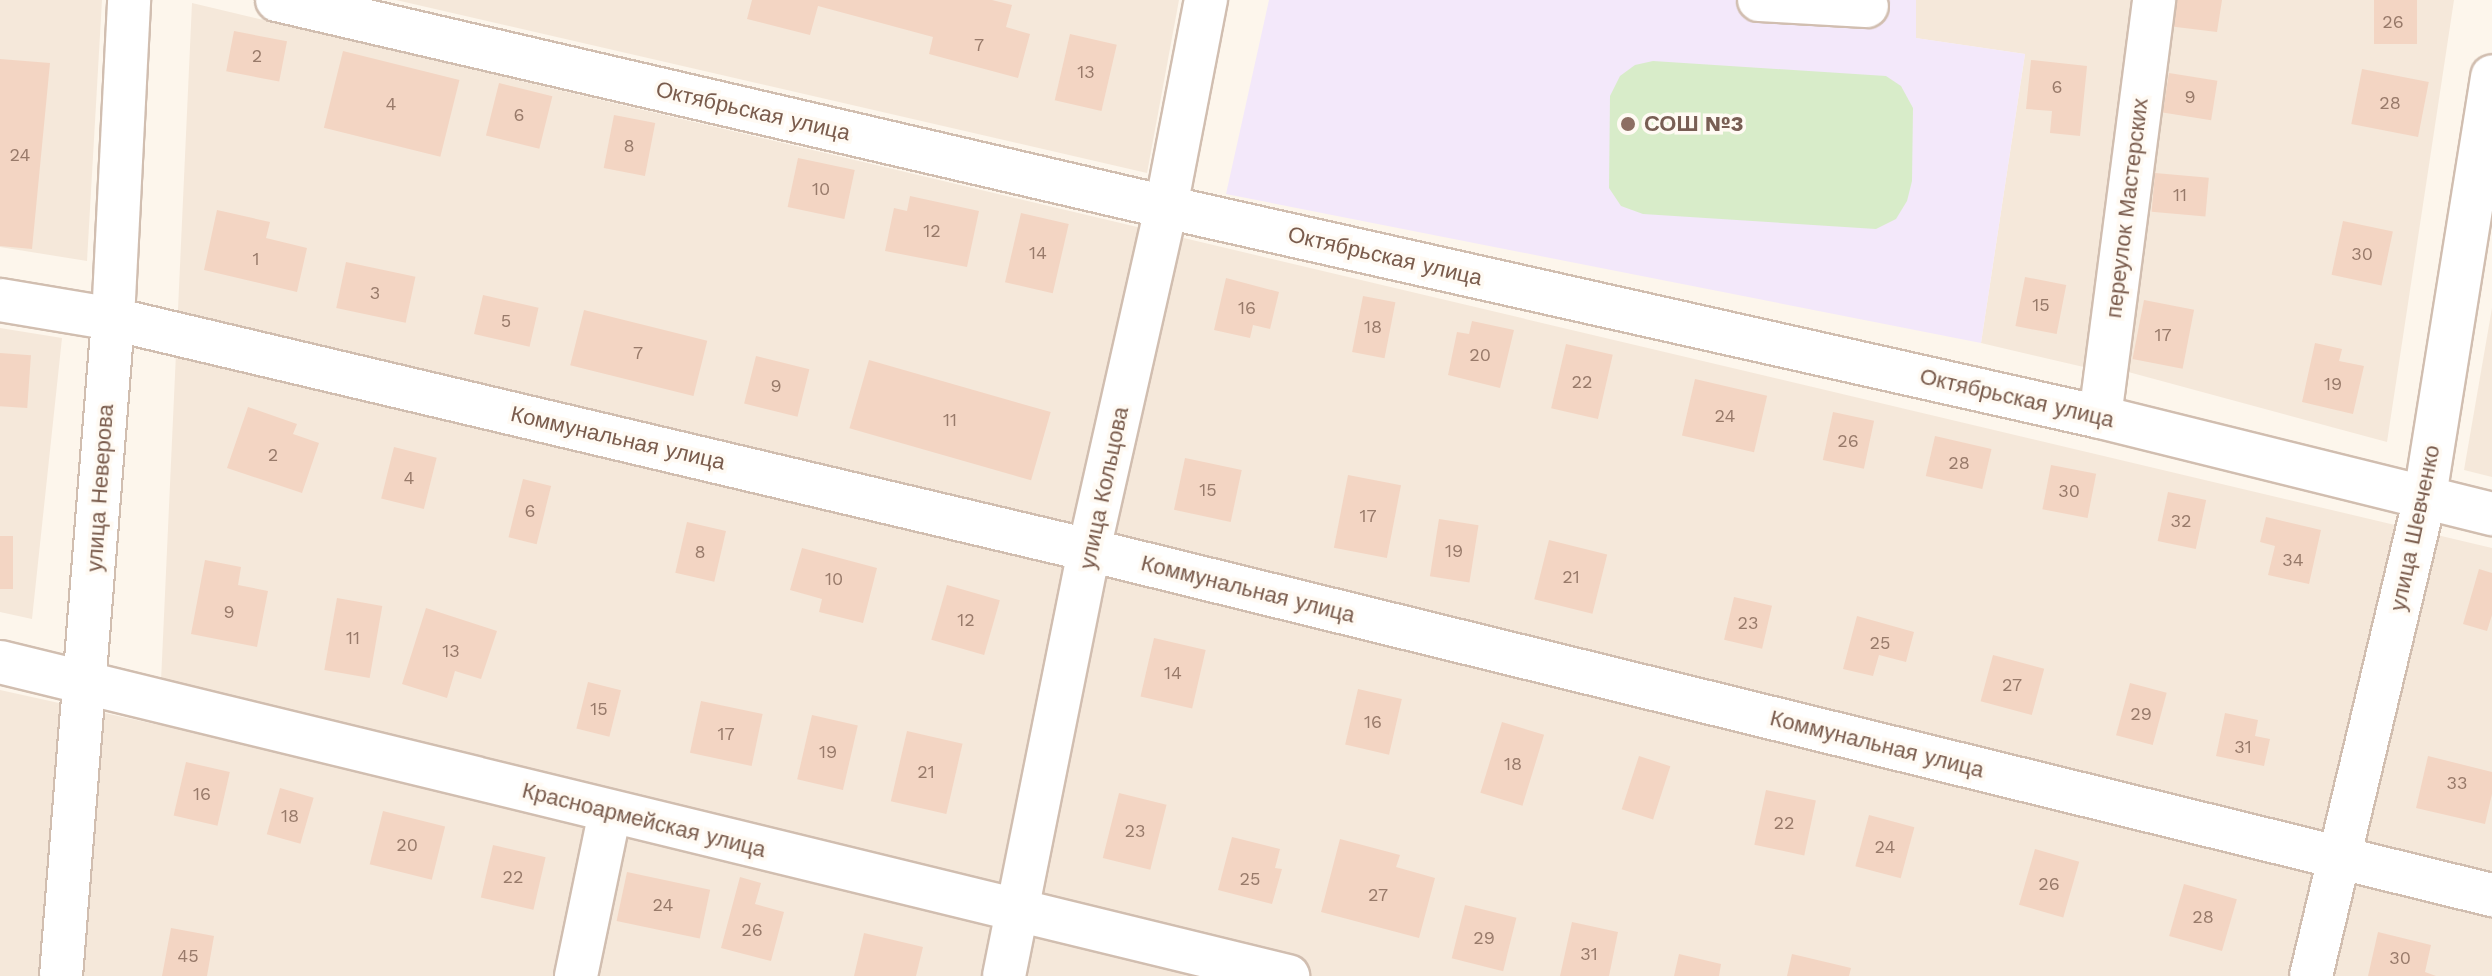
<!DOCTYPE html>
<html>
<head>
<meta charset="utf-8">
<style>
  body { margin:0 }
  #map { position:relative; width:2492px; height:976px; overflow:hidden; background:#fdf6ec; font-family:"Work Sans",sans-serif }
  div>[style] { position:absolute }
  .residential>* { inset:0; background:#f5e8da }
  .education>* { inset:0; background:#f3e8fa }
  .green>* { inset:0; background:#d8ecc9 }
  .building>* { inset:0; background:#f3d5c3; transform-origin:0 0 }
  .roads { filter:drop-shadow(2px 0 #d1beb0) drop-shadow(-2px 0 #d1beb0) drop-shadow(0 2px #d1beb0) drop-shadow(0 -2px #d1beb0) }
  .minor>* { height:42px; margin:-21px; padding:0 21px; transform-origin:21px; border-radius:21px; background:#fff }
  .dots>* { width:22px; height:22px; translate:-50% -50%; box-sizing:border-box; border:4px solid #fffaf3; border-radius:50% }
  span { translate:-50% -50%; white-space:nowrap; text-align:center; line-height:1.15; -webkit-text-stroke:7px #fffaf3; paint-order:stroke }
  .number-label { font-size:18px; color:#987a6a }
  .number-label span { -webkit-text-stroke-width:0 }
  .street-label { font-size:22px; color:#7a5c4d }
  .education-label { font-size:22px; color:#785e54; font-weight:700 }
  .left { translate:0 -50%; text-align:left }
</style>
</head>
<body>
<div id="map">
  <div class="residential">
    <i style="clip-path:polygon(0 0,102px 0,87px 261px,0 247px)"></i>
    <i style="clip-path:polygon(396px 0,1179px 0,1147px 173px)"></i>
    <i style="clip-path:polygon(1916px 0,2134px 0,2088px 368px,1981px 343px,2025px 54px,1915px 38px)"></i>
    <i style="clip-path:polygon(2171px 0,2454px 0,2387px 442px,2121px 370px)"></i>
    <i style="clip-path:polygon(192px 3px,2492px 548px,2492px 976px,0 976px,0 690px,159px 725px)"></i>
    <i style="clip-path:polygon(2492px 308px,2492px 477px,2464px 470px)"></i>
    <i style="clip-path:polygon(0 328px,62px 338px,32px 619px,0 612px)"></i>
  </div>
  <div class="education">
    <i style="clip-path:polygon(1269px 0,1916px 0,1916px 38px,2025px 54px,1981px 343px,1226px 194px)"></i>
  </div>
  <div class="green">
    <i style="clip-path:polygon(1653px 61px,1886px 76px,1901px 86px,1913px 108px,1912px 181px,1907px 201px,1896px 219px,1876px 229px,1643px 214px,1621px 206px,1609px 188px,1610px 96px,1620px 76px,1635px 65px)"></i>
  </div>
  <div class="building">
    <i style="clip-path:polygon(752px 0,992px 0,1012px 5px,1006px 27px,1030px 34px,1018px 78px,929px 54px,933px 37px,818px 6px,810px 35px,747px 19px)"></i>
    <i style="clip-path:polygon(2172px 0,2222px 0,2217px 32px,2168px 26px)"></i>
    <i style="left:2374px;top:0;width:43px;height:44px"></i>
    <i style="left:234px;top:31px;width:54px;height:41px;rotate:11deg"></i>
    <i style="left:1070px;top:34px;width:48px;height:68px;rotate:13deg"></i>
    <i style="left:343px;top:51px;width:120px;height:79px;rotate:14deg"></i>
    <i style="clip-path:polygon(0 59px,50px 63px,32px 249px,0 246px)"></i>
    <i style="clip-path:polygon(2031px 60px,2087px 66px,2080px 136px,2050px 133px,2052px 111px,2026px 109px)"></i>
    <i style="left:2362px;top:69px;width:68px;height:56px;rotate:11deg"></i>
    <i style="left:2169px;top:73px;width:49px;height:40px;rotate:9deg"></i>
    <i style="left:499px;top:83px;width:55px;height:54px;rotate:14deg"></i>
    <i style="left:614px;top:115px;width:42px;height:54px;rotate:11deg"></i>
    <i style="left:798px;top:158px;width:58px;height:50px;rotate:12deg"></i>
    <i style="left:2155px;top:173px;width:54px;height:39px;rotate:5deg"></i>
    <i style="clip-path:polygon(910px 196px,979px 211px,967px 267px,885px 251px,894px 208px,907px 211px)"></i>
    <i style="clip-path:polygon(217px 210px,270px 222px,266px 238px,307px 248px,297px 292px,204px 270px)"></i>
    <i style="left:1021px;top:213px;width:49px;height:71px;rotate:13deg"></i>
    <i style="left:2343px;top:221px;width:51px;height:55px;rotate:12deg"></i>
    <i style="left:346px;top:262px;width:71px;height:47px;rotate:12deg"></i>
    <i style="left:2025px;top:277px;width:42px;height:50px;rotate:11deg"></i>
    <i style="clip-path:polygon(1226px 278px,1279px 292px,1270px 329px,1253px 325px,1250px 338px,1214px 330px)"></i>
    <i style="left:483px;top:295px;width:57px;height:40px;rotate:13deg"></i>
    <i style="left:1363px;top:296px;width:33px;height:57px;rotate:11deg"></i>
    <i style="left:2144px;top:300px;width:51px;height:60px;rotate:11deg"></i>
    <i style="left:584px;top:310px;width:127px;height:57px;rotate:14deg"></i>
    <i style="clip-path:polygon(1472px 321px,1514px 330px,1500px 388px,1448px 375px,1457px 332px,1469px 334px)"></i>
    <i style="clip-path:polygon(2315px 343px,2342px 349px,2339px 361px,2364px 366px,2353px 414px,2302px 402px)"></i>
    <i style="left:1566px;top:344px;width:48px;height:66px;rotate:13deg"></i>
    <i style="left:0;top:353px;width:31px;height:53px;rotate:4deg"></i>
    <i style="left:756px;top:356px;width:55px;height:49px;rotate:14deg"></i>
    <i style="left:869px;top:360px;width:189px;height:71px;rotate:16deg"></i>
    <i style="left:1695px;top:379px;width:74px;height:58px;rotate:13deg"></i>
    <i style="clip-path:polygon(248px 407px,297px 424px,293px 434px,319px 443px,302px 493px,227px 468px)"></i>
    <i style="left:1833px;top:412px;width:42px;height:49px;rotate:12deg"></i>
    <i style="left:1935px;top:436px;width:58px;height:41px;rotate:13deg"></i>
    <i style="left:394px;top:447px;width:44px;height:53px;rotate:14deg"></i>
    <i style="left:1185px;top:458px;width:58px;height:53px;rotate:12deg"></i>
    <i style="left:2051px;top:465px;width:46px;height:45px;rotate:11deg"></i>
    <i style="left:1348px;top:475px;width:54px;height:74px;rotate:11deg"></i>
    <i style="left:523px;top:479px;width:29px;height:60px;rotate:14deg"></i>
    <i style="left:2168px;top:492px;width:39px;height:50px;rotate:12deg"></i>
    <i style="clip-path:polygon(2266px 517px,2321px 530px,2309px 584px,2268px 575px,2275px 546px,2260px 542px)"></i>
    <i style="left:1439px;top:519px;width:40px;height:58px;rotate:9deg"></i>
    <i style="left:687px;top:522px;width:40px;height:52px;rotate:13deg"></i>
    <i style="left:0;top:536px;width:13px;height:53px"></i>
    <i style="left:1549px;top:540px;width:60px;height:61px;rotate:14deg"></i>
    <i style="clip-path:polygon(802px 548px,877px 568px,863px 623px,819px 612px,822px 599px,790px 590px)"></i>
    <i style="clip-path:polygon(205px 560px,241px 567px,238px 585px,268px 591px,257px 647px,191px 634px)"></i>
    <i style="clip-path:polygon(2479px 569px,2492px 573px,2492px 615px,2487px 631px,2463px 624px)"></i>
    <i style="left:947px;top:585px;width:55px;height:57px;rotate:16deg"></i>
    <i style="left:1734px;top:597px;width:39px;height:44px;rotate:13deg"></i>
    <i style="left:337px;top:598px;width:46px;height:73px;rotate:10deg"></i>
    <i style="clip-path:polygon(426px 608px,497px 631px,481px 679px,455px 671px,447px 698px,402px 684px)"></i>
    <i style="clip-path:polygon(1857px 616px,1914px 632px,1906px 662px,1879px 655px,1873px 676px,1843px 669px)"></i>
    <i style="left:1154px;top:638px;width:53px;height:60px;rotate:13deg"></i>
    <i style="left:1993px;top:655px;width:53px;height:48px;rotate:15deg"></i>
    <i style="left:588px;top:682px;width:34px;height:48px;rotate:14deg"></i>
    <i style="left:2130px;top:683px;width:38px;height:54px;rotate:15deg"></i>
    <i style="left:1358px;top:689px;width:45px;height:57px;rotate:13deg"></i>
    <i style="left:701px;top:701px;width:63px;height:53px;rotate:12deg"></i>
    <i style="clip-path:polygon(2225px 713px,2258px 720px,2255px 736px,2270px 739px,2264px 766px,2216px 756px)"></i>
    <i style="left:812px;top:715px;width:47px;height:66px;rotate:13deg"></i>
    <i style="left:1502px;top:722px;width:44px;height:74px;rotate:17deg"></i>
    <i style="left:907px;top:731px;width:57px;height:72px;rotate:13deg"></i>
    <i style="left:1639px;top:756px;width:33px;height:56px;rotate:18deg"></i>
    <i style="clip-path:polygon(2428px 756px,2492px 772px,2492px 794px,2485px 824px,2416px 808px)"></i>
    <i style="left:186px;top:762px;width:45px;height:55px;rotate:13deg"></i>
    <i style="left:280px;top:788px;width:35px;height:48px;rotate:16deg"></i>
    <i style="left:1766px;top:790px;width:51px;height:56px;rotate:12deg"></i>
    <i style="left:1119px;top:793px;width:49px;height:67px;rotate:14deg"></i>
    <i style="left:383px;top:811px;width:64px;height:55px;rotate:14deg"></i>
    <i style="left:1869px;top:815px;width:47px;height:53px;rotate:15deg"></i>
    <i style="clip-path:polygon(1232px 837px,1280px 849px,1275px 868px,1282px 869px,1272px 904px,1218px 890px)"></i>
    <i style="clip-path:polygon(1340px 839px,1400px 855px,1396px 867px,1435px 878px,1419px 938px,1321px 912px)"></i>
    <i style="left:493px;top:845px;width:54px;height:54px;rotate:13deg"></i>
    <i style="left:2035px;top:849px;width:46px;height:58px;rotate:16deg"></i>
    <i style="left:627px;top:872px;width:85px;height:50px;rotate:12deg"></i>
    <i style="clip-path:polygon(740px 877px,761px 883px,755px 904px,784px 912px,771px 961px,721px 948px)"></i>
    <i style="left:2184px;top:884px;width:55px;height:54px;rotate:16deg"></i>
    <i style="left:1465px;top:905px;width:53px;height:55px;rotate:14deg"></i>
    <i style="clip-path:polygon(1572px 922px,1618px 932px,1609px 976px,1560px 976px)"></i>
    <i style="clip-path:polygon(171px 928px,214px 936px,207px 976px,162px 976px)"></i>
    <i style="clip-path:polygon(2378px 932px,2431px 945px,2425px 972px,2436px 976px,2368px 976px)"></i>
    <i style="clip-path:polygon(864px 933px,923px 947px,916px 976px,854px 976px)"></i>
    <i style="clip-path:polygon(1679px 954px,1721px 964px,1719px 976px,1674px 976px)"></i>
    <i style="clip-path:polygon(1792px 954px,1851px 968px,1849px 976px,1787px 976px)"></i>
  </div>
  <div class="roads">
    <div class="minor">
      <i style="left:277px;top:0;width:913px;rotate:13.11deg"></i>
      <i style="left:1166px;top:207px;width:957px;rotate:12.67deg"></i>
      <i style="left:2100px;top:417px;width:404px;rotate:13.9deg"></i>
      <i style="left:1759px;top:0;width:108px;rotate:3.2deg"></i>
      <i style="left:0;top:300px;width:115px;rotate:9.5deg"></i>
      <i style="left:113px;top:319px;width:1003px;rotate:13.32deg"></i>
      <i style="left:1089px;top:550px;width:1445px;rotate:13.82deg"></i>
      <i style="left:2100px;top:417px;width:420px;rotate:-82.6deg"></i>
      <i style="left:0;top:662px;width:1326px;rotate:13.7deg"></i>
      <i style="left:61px;top:976px;width:659px;rotate:-85.47deg"></i>
      <i style="left:113px;top:319px;width:319px;rotate:-87.1deg"></i>
      <i style="left:576px;top:976px;width:167px;rotate:-78.3deg"></i>
      <i style="left:1004px;top:976px;width:434px;rotate:-78.7deg"></i>
      <i style="left:1089px;top:550px;width:352px;rotate:-77.3deg"></i>
      <i style="left:1166px;top:207px;width:211px;rotate:-79.1deg"></i>
      <i style="left:2311px;top:976px;width:493px;rotate:-76.6deg"></i>
      <i style="left:2425px;top:496px;width:425px;rotate:-80.9deg"></i>
    </div>
  </div>
  <div class="dots">
    <i style="left:1628px;top:124px;background:#8d6e63"></i>
  </div>
  <div class="number-label">
    <span style="left:2393px;top:22px">26</span>
    <span style="left:979px;top:45px">7</span>
    <span style="left:257px;top:56px">2</span>
    <span style="left:1086px;top:72px">13</span>
    <span style="left:2057px;top:87px">6</span>
    <span style="left:2190px;top:97px">9</span>
    <span style="left:2390px;top:103px">28</span>
    <span style="left:391px;top:104px">4</span>
    <span style="left:519px;top:115px">6</span>
    <span style="left:629px;top:146px">8</span>
    <span style="left:20px;top:155px">24</span>
    <span style="left:821px;top:189px">10</span>
    <span style="left:2180px;top:195px">11</span>
    <span style="left:932px;top:231px">12</span>
    <span style="left:1038px;top:253px">14</span>
    <span style="left:2362px;top:254px">30</span>
    <span style="left:256px;top:259px">1</span>
    <span style="left:375px;top:293px">3</span>
    <span style="left:2041px;top:305px">15</span>
    <span style="left:1247px;top:308px">16</span>
    <span style="left:506px;top:321px">5</span>
    <span style="left:1373px;top:327px">18</span>
    <span style="left:2163px;top:335px">17</span>
    <span style="left:638px;top:353px">7</span>
    <span style="left:1480px;top:355px">20</span>
    <span style="left:1582px;top:382px">22</span>
    <span style="left:2333px;top:384px">19</span>
    <span style="left:776px;top:386px">9</span>
    <span style="left:1725px;top:416px">24</span>
    <span style="left:950px;top:420px">11</span>
    <span style="left:1848px;top:441px">26</span>
    <span style="left:273px;top:455px">2</span>
    <span style="left:1959px;top:463px">28</span>
    <span style="left:409px;top:478px">4</span>
    <span style="left:1208px;top:490px">15</span>
    <span style="left:2069px;top:491px">30</span>
    <span style="left:530px;top:511px">6</span>
    <span style="left:1368px;top:516px">17</span>
    <span style="left:2181px;top:521px">32</span>
    <span style="left:1454px;top:551px">19</span>
    <span style="left:700px;top:552px">8</span>
    <span style="left:2293px;top:560px">34</span>
    <span style="left:1571px;top:577px">21</span>
    <span style="left:834px;top:579px">10</span>
    <span style="left:229px;top:612px">9</span>
    <span style="left:966px;top:620px">12</span>
    <span style="left:1748px;top:623px">23</span>
    <span style="left:353px;top:638px">11</span>
    <span style="left:1880px;top:643px">25</span>
    <span style="left:451px;top:651px">13</span>
    <span style="left:1173px;top:673px">14</span>
    <span style="left:2012px;top:685px">27</span>
    <span style="left:599px;top:709px">15</span>
    <span style="left:2141px;top:714px">29</span>
    <span style="left:1373px;top:722px">16</span>
    <span style="left:726px;top:734px">17</span>
    <span style="left:2243px;top:747px">31</span>
    <span style="left:828px;top:752px">19</span>
    <span style="left:1513px;top:764px">18</span>
    <span style="left:926px;top:772px">21</span>
    <span style="left:2457px;top:783px">33</span>
    <span style="left:202px;top:794px">16</span>
    <span style="left:290px;top:816px">18</span>
    <span style="left:1784px;top:823px">22</span>
    <span style="left:1135px;top:831px">23</span>
    <span style="left:407px;top:845px">20</span>
    <span style="left:1885px;top:847px">24</span>
    <span style="left:513px;top:877px">22</span>
    <span style="left:1250px;top:879px">25</span>
    <span style="left:2049px;top:884px">26</span>
    <span style="left:1378px;top:895px">27</span>
    <span style="left:663px;top:905px">24</span>
    <span style="left:2203px;top:917px">28</span>
    <span style="left:752px;top:930px">26</span>
    <span style="left:1484px;top:938px">29</span>
    <span style="left:1589px;top:954px">31</span>
    <span style="left:188px;top:956px">45</span>
    <span style="left:2400px;top:958px">30</span>
  </div>
  <div class="street-label">
    <span style="left:753px;top:111px;rotate:13deg">Октябрьская улица</span>
    <span style="left:2127px;top:208px;rotate:-83deg">переулок Мастерских</span>
    <span style="left:1385px;top:256px;rotate:13deg">Октябрьская улица</span>
    <span style="left:2017px;top:398px;rotate:13deg">Октябрьская улица</span>
    <span style="left:618px;top:438px;rotate:13deg">Коммунальная улица</span>
    <span style="left:100px;top:488px;rotate:-86deg">улица Неверова</span>
    <span style="left:1104px;top:488px;rotate:-78deg">улица Кольцова</span>
    <span style="left:2415px;top:528px;rotate:-78deg">улица Шевченко</span>
    <span style="left:1248px;top:589px;rotate:14deg">Коммунальная улица</span>
    <span style="left:1877px;top:744px;rotate:14deg">Коммунальная улица</span>
    <span style="left:644px;top:820px;rotate:14deg">Красноармейская улица</span>
  </div>
  <div class="education-label">
    <span class="left" style="left:1644px;top:124px">СОШ №3</span>
  </div>
</div>
</body>
</html>
